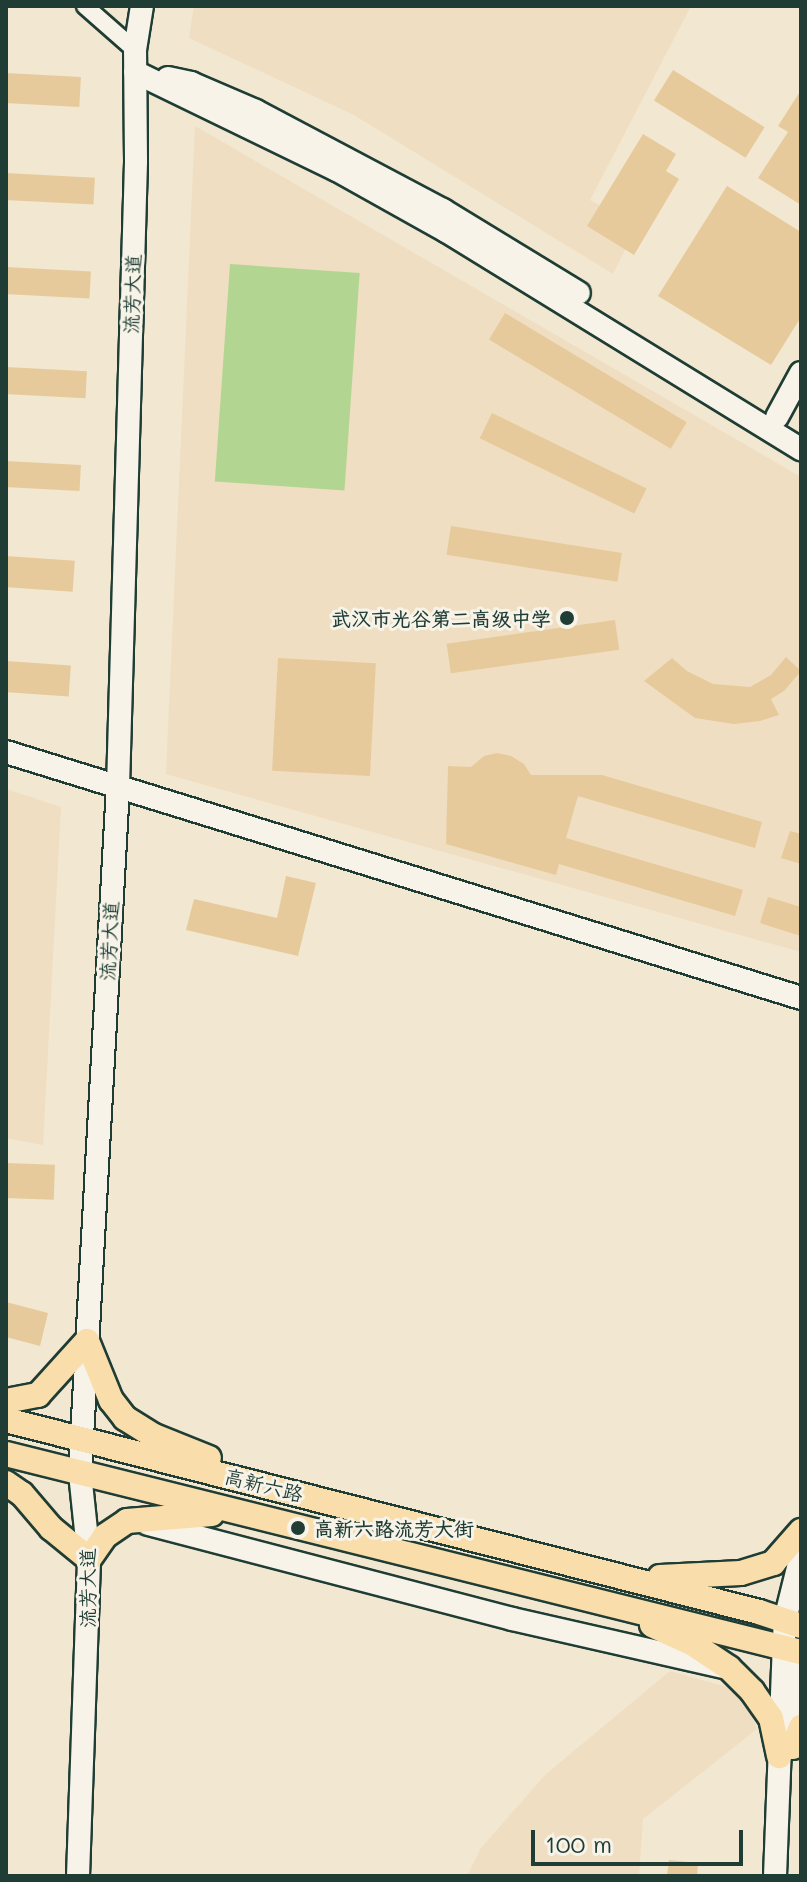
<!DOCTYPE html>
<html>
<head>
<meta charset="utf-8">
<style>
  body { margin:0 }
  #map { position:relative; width:807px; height:1882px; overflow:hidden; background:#f2e7d1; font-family:Mali,"LXGW WenKai TC",sans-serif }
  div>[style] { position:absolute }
  .built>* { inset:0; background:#efdec1 }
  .green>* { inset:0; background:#b2d691; transform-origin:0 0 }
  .building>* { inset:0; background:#e7ca9b; transform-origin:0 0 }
  .roads { filter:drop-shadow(2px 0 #1f3d34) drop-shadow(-2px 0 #1f3d34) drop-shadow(0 2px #1f3d34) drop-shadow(0 -2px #1f3d34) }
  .street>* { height:16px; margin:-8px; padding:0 8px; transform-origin:8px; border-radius:8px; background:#f7f3e8 }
  .secondary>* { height:22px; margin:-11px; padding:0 11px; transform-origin:11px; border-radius:11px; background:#f7f3e8 }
  .primary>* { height:24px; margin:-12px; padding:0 12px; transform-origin:12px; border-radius:12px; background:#f9deab }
  .dots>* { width:22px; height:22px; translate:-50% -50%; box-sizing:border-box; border:4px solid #f7f3e8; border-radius:50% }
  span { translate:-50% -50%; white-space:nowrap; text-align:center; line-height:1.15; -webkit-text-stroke:6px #f7f3e8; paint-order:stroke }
  .street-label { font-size:20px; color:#1f3d34 }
  .poi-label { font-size:20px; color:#1f3d34; font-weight:700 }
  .right { translate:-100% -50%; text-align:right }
  .left { translate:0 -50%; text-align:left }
  .frame { position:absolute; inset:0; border:8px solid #1f3d34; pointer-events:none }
  .scale { position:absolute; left:531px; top:1830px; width:212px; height:36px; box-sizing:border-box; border:4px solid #1f3d34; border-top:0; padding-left:10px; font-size:24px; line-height:28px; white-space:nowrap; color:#1f3d34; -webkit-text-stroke:6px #f7f3e8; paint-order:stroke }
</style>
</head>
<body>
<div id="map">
  <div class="built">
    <i style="clip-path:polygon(194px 6px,691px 6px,590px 200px,637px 226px,613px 274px,354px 115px,189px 38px)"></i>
    <i style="clip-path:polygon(195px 126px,801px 477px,801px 952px,166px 774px)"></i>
    <i style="clip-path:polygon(6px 789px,61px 807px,43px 1145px,6px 1138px)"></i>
    <i style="clip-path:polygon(670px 1671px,727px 1687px,748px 1707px,757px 1729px,643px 1819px,639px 1876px,467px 1876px,481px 1848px,545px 1775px)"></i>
  </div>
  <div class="green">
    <i style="left:230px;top:264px;width:130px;height:218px;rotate:4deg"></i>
  </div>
  <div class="building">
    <i style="left:673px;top:70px;width:108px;height:36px;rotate:32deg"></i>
    <i style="left:6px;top:73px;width:75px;height:30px;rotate:3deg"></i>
    <i style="clip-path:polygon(801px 90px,801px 205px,758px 178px,788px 132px,778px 126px)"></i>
    <i style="clip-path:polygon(643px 134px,676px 154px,666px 171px,679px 179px,634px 255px,587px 226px)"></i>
    <i style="left:6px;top:173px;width:89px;height:27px;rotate:3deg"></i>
    <i style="clip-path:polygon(727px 186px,801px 232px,801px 317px,771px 365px,658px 296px)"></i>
    <i style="left:6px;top:267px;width:85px;height:27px;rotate:3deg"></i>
    <i style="left:505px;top:313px;width:212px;height:31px;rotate:31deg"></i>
    <i style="left:6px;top:367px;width:81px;height:27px;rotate:3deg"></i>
    <i style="left:492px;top:413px;width:172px;height:28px;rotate:26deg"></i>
    <i style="left:6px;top:461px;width:75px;height:26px;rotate:3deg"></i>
    <i style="left:451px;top:526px;width:173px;height:29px;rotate:9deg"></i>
    <i style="left:6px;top:556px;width:69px;height:31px;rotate:4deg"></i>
    <i style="left:615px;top:620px;width:30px;height:170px;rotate:82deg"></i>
    <i style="clip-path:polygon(786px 657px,801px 671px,784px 691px,771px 699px,779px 715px,760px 721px,734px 724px,695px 718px,644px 681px,672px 658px,687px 671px,713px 684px,750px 687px,771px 675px)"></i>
    <i style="left:278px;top:658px;width:98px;height:113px;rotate:3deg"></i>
    <i style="left:6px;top:661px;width:65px;height:31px;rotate:4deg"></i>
    <i style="clip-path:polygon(497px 753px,511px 756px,524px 764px,531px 775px,602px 775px,762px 822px,755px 848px,578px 796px,566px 838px,743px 890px,735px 916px,559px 864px,556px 875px,446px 844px,448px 766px,471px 767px,484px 756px)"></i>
    <i style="clip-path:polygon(790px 831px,801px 834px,801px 864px,781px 858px)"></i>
    <i style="clip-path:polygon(286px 876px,316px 883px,298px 956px,186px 930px,194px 899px,277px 918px)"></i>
    <i style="clip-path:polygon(768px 897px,801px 907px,801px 936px,760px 923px)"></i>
    <i style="left:6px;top:1163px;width:49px;height:35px;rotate:2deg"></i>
    <i style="clip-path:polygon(6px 1302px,48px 1313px,40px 1346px,6px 1337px)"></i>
    <i style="clip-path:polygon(669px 1860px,698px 1863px,697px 1876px,667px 1876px)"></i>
  </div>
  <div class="roads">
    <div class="street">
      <i style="left:85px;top:6px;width:67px;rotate:41.3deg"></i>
    </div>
    <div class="secondary">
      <i style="left:135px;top:72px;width:225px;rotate:25.9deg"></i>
      <i style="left:337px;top:170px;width:125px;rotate:29.2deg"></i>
      <i style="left:446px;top:231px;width:417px;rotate:31.6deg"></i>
      <i style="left:168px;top:78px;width:24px;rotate:12deg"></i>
      <i style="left:191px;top:83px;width:71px;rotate:23.3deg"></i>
      <i style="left:256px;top:111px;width:212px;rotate:27.9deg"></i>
      <i style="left:443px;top:210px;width:159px;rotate:31.4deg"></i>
      <i style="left:777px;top:417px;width:50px;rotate:-61.4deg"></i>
      <i style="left:6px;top:752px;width:832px;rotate:17.19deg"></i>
      <i style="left:148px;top:1524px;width:376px;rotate:14.6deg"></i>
      <i style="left:512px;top:1619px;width:217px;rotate:12.8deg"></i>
      <i style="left:794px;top:1723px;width:54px;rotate:-82.6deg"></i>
      <i style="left:78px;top:1876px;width:317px;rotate:-88deg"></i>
      <i style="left:89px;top:1559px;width:86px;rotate:-96deg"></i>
      <i style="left:80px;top:1473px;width:687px;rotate:-86.83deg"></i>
      <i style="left:118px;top:787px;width:626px;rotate:-88.35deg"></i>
      <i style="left:136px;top:161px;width:111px;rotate:-90.5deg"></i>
      <i style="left:135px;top:50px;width:45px;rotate:-81deg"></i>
      <i style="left:775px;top:1876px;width:256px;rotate:-87.8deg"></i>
      <i style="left:785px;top:1620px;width:66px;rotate:-76deg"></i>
    </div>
    <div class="primary">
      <i style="left:6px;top:1401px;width:33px;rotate:-11deg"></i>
      <i style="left:38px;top:1395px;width:73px;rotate:-47.8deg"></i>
      <i style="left:87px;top:1341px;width:64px;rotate:67.9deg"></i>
      <i style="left:111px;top:1400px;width:23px;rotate:52deg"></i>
      <i style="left:125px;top:1418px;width:34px;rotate:32deg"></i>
      <i style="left:154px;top:1436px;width:59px;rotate:21.8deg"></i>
      <i style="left:6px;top:1420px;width:777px;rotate:14.3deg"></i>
      <i style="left:759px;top:1612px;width:44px;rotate:18.4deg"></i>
      <i style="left:6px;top:1454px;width:819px;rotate:13.99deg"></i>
      <i style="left:6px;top:1483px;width:19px;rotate:35deg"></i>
      <i style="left:22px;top:1494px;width:45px;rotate:49.5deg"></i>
      <i style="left:51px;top:1528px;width:49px;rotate:39.2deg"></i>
      <i style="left:89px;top:1559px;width:28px;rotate:-55deg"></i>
      <i style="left:105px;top:1536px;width:27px;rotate:-34deg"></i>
      <i style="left:127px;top:1521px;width:85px;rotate:-4.7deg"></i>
      <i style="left:660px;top:1577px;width:81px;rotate:-2.8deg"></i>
      <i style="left:741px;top:1573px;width:34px;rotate:-17deg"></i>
      <i style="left:773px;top:1563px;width:43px;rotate:-48.8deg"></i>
      <i style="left:652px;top:1625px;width:45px;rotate:24.9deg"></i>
      <i style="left:693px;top:1644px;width:43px;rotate:33.7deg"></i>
      <i style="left:729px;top:1668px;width:33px;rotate:45deg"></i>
      <i style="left:752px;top:1691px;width:33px;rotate:55deg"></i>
      <i style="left:771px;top:1718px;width:39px;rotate:78deg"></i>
      <i style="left:793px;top:1747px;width:22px;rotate:-68deg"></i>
    </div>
  </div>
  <div class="dots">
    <i style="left:567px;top:618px;background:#1f3d34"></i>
    <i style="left:298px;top:1528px;background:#1f3d34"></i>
  </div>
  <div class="street-label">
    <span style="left:132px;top:294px;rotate:-88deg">流芳大道</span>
    <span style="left:109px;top:941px;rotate:-87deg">流芳大道</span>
    <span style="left:264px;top:1485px;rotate:14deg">高新六路</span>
    <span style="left:87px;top:1588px;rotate:-90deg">流芳大道</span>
  </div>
  <div class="poi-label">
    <span class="right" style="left:551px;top:618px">武汉市光谷第二高级中学</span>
    <span class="left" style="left:314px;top:1528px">高新六路流芳大街</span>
  </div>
  <div class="frame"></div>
  <div class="scale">100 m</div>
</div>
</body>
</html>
